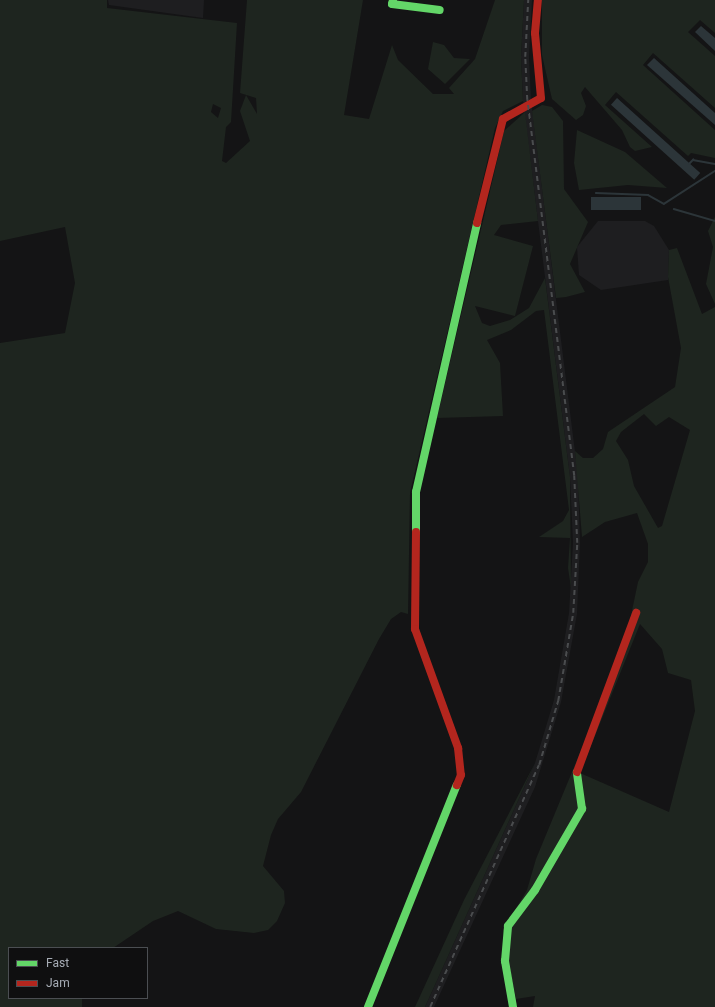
<!DOCTYPE html>
<html>
<head>
<meta charset="utf-8">
<style>
  body { margin:0 }
  #map { position:relative; width:715px; height:1007px; overflow:hidden; background:#141415; font-family:Roboto,sans-serif }
  div>[style] { position:absolute }
  .built>* { inset:0; background:#1e1e20 }
  .green>* { inset:0; background:#1e251f }
  .water>* { inset:0; background:#2c3539; transform-origin:0 0 }
  .stream>* { height:1.5px; margin:-0.75px; padding:0 0.75px; transform-origin:0.75px; border-radius:0.75px; background:#2c3539 }
  .fast>* { height:8px; margin:-4px; padding:0 4px; transform-origin:4px; border-radius:4px; background:#63d668 }
  .jam>* { height:8px; margin:-4px; padding:0 4px; transform-origin:4px; border-radius:4px; background:#b3261e }
  .rail>* { height:1.5px; margin-top:-0.75px; transform-origin:0; background:repeating-linear-gradient(90deg,#4a4c4e 0 5px,transparent 0 9px) }
  span { translate:-50% -50%; white-space:nowrap; text-align:center; line-height:1.15; -webkit-text-stroke:4px #0f0f10; paint-order:stroke }
  .legend { position:absolute; left:8px; top:947px; width:140px; height:52px; box-sizing:border-box; background:#0f0f10; border:1px solid #4b4e52; margin:0; padding:5px 7px; list-style:none; font-size:12px; color:#a6acb5 }
  .legend li { display:flex; align-items:center; gap:8px; height:20px }
  .legend b { width:20px; border:1px solid #4b4e52 }
</style>
</head>
<body>
<div id="map">
  <div class="built">
    <i style="clip-path:polygon(108px 0,204px 0,203px 18px,109px 5px)"></i>
    <i style="clip-path:polygon(524px 0,532px 0,529px 57px,531px 100px,578px 476px,580px 543px,577px 614px,561px 702px,535px 787px,434px 1007px,425px 1007px,535px 763px,554px 700px,569px 613px,573px 543px,570px 477px,523px 101px,521px 57px)"></i>
    <i style="clip-path:polygon(598px 221px,645px 221px,654px 226px,669px 250px,668px 280px,601px 290px,579px 275px,577px 247px)"></i>
  </div>
  <div class="green">
    <i style="clip-path:polygon(evenodd,0 0,107px 0,107px 8px,237px 23px,231px 122px,226px 127px,222px 161px,226px 163px,250px 141px,240px 111px,246px 95px,257px 114px,256px 98px,240px 93px,247px 0,363px 0,344px 115px,369px 119px,392px 45px,398px 60px,433px 94px,454px 94px,449px 88px,475px 59px,495px 0,524px 0,521px 57px,523px 101px,503px 111px,495px 128px,410px 493px,408px 614px,401px 612px,391px 619px,379px 639px,301px 792px,278px 819px,271px 835px,263px 866px,284px 891px,285px 903px,277px 921px,268px 930px,254px 933px,216px 929px,178px 911px,153px 921px,113px 948px,9px 948px,9px 998px,82px 998px,82px 1007px,0 1007px,0 343px,65px 333px,75px 283px,65px 227px,0 241px,0 0,213px 104px,221px 108px,218px 118px,211px 112px,213px 104px)"></i>
    <i style="clip-path:polygon(715px 0,715px 33px,700px 20px,688px 32px,715px 56px,715px 108px,653px 53px,643px 65px,715px 130px,715px 158px,691px 153px,688px 156px,616px 92px,605px 105px,652px 147px,635px 151px,630px 147px,622px 130px,585px 87px,581px 93px,586px 106px,583px 115px,576px 120px,552px 99px,542px 55px,542px 0)"></i>
    <i style="clip-path:polygon(433px 42px,444px 45px,454px 58px,470px 59px,445px 84px,428px 69px)"></i>
    <i style="clip-path:polygon(542px 105px,552px 107px,563px 121px,564px 189px,588px 222px,570px 264px,585px 292px,566px 297px,556px 298px,546px 220px,532px 111px)"></i>
    <i style="clip-path:polygon(525px 112px,538px 221px,501px 225px,494px 235px,533px 246px,515px 316px,475px 306px,482px 323px,490px 326px,510px 320px,529px 308px,545px 278px,570px 477px,571px 588px,568px 568px,570px 538px,539px 537px,563px 521px,569px 510px,544px 310px,536px 311px,511px 330px,487px 340px,500px 363px,503px 416px,437px 418px,504px 131px)"></i>
    <i style="clip-path:polygon(577px 130px,625px 152px,667px 188px,628px 185px,579px 190px,574px 163px)"></i>
    <i style="clip-path:polygon(715px 217px,715px 304px,706px 284px,713px 247px,708px 231px)"></i>
    <i style="clip-path:polygon(evenodd,677px 248px,702px 314px,715px 307px,715px 1007px,533px 1007px,535px 996px,516px 999px,503px 930px,527px 890px,536px 859px,625px 644px,638px 582px,648px 562px,648px 544px,637px 513px,605px 522px,582px 537px,575px 451px,583px 458px,593px 458px,603px 449px,608px 432px,675px 387px,681px 348px,668px 277px,669px 250px,677px 248px,644px 414px,656px 426px,669px 417px,690px 430px,662px 526px,658px 528px,634px 486px,628px 460px,616px 441px,621px 432px,644px 414px,677px 248px,640px 624px,662px 649px,668px 673px,691px 680px,695px 711px,669px 812px,580px 773px,640px 624px)"></i>
    <i style="clip-path:polygon(535px 763px,425px 1007px,415px 1007px,464px 900px)"></i>
  </div>
  <div class="water">
    <i style="clip-path:polygon(701px 26px,715px 38px,715px 51px,695px 32px)"></i>
    <i style="clip-path:polygon(654px 58px,715px 113px,715px 125px,647px 65px)"></i>
    <i style="left:617px;top:98px;width:112px;height:9px;rotate:42deg"></i>
    <i style="left:591px;top:197px;width:50px;height:13px"></i>
  </div>
  <div class="stream">
    <i style="left:689px;top:164px;width:6px;rotate:-45deg"></i>
    <i style="left:693px;top:160px;width:22px;rotate:10deg"></i>
    <i style="left:596px;top:193px;width:52px;rotate:2.2deg"></i>
    <i style="left:648px;top:195px;width:18px;rotate:29deg"></i>
    <i style="left:664px;top:204px;width:61px;rotate:-32.9deg"></i>
    <i style="left:674px;top:209px;width:43px;rotate:16.3deg"></i>
  </div>
  <div class="fast">
    <i style="left:393px;top:0;width:4px;rotate:104deg"></i>
    <i style="left:392px;top:4px;width:48px;rotate:7.1deg"></i>
    <i style="left:416px;top:532px;width:40px;rotate:-90deg"></i>
    <i style="left:416px;top:492px;width:276px;rotate:-77.2deg"></i>
    <i style="left:368px;top:1007px;width:239px;rotate:-68.2deg"></i>
    <i style="left:513px;top:1007px;width:47px;rotate:-99.9deg"></i>
    <i style="left:505px;top:961px;width:35px;rotate:-85deg"></i>
    <i style="left:508px;top:926px;width:45px;rotate:-53.1deg"></i>
    <i style="left:535px;top:890px;width:94px;rotate:-59.9deg"></i>
    <i style="left:582px;top:809px;width:37px;rotate:-98deg"></i>
  </div>
  <div class="jam">
    <i style="left:477px;top:223px;width:107px;rotate:-76deg"></i>
    <i style="left:503px;top:119px;width:43px;rotate:-28.9deg"></i>
    <i style="left:541px;top:98px;width:65px;rotate:-95.3deg"></i>
    <i style="left:535px;top:33px;width:33px;rotate:-85deg"></i>
    <i style="left:416px;top:532px;width:97px;rotate:90.6deg"></i>
    <i style="left:415px;top:629px;width:127px;rotate:70.1deg"></i>
    <i style="left:458px;top:748px;width:27px;rotate:84deg"></i>
    <i style="left:461px;top:775px;width:11px;rotate:112deg"></i>
    <i style="left:577px;top:772px;width:170px;rotate:-69.6deg"></i>
  </div>
  <div class="rail">
    <i style="left:430px;top:1007px;width:265px;rotate:-65.8deg"></i>
    <i style="left:539px;top:765px;width:67px;rotate:-73.5deg"></i>
    <i style="left:558px;top:701px;width:89px;rotate:-80.3deg"></i>
    <i style="left:573px;top:613px;width:70px;rotate:-86.7deg"></i>
    <i style="left:577px;top:543px;width:67px;rotate:-92.6deg"></i>
    <i style="left:574px;top:476px;width:379px;rotate:-97.1deg"></i>
    <i style="left:527px;top:100px;width:43px;rotate:-92.7deg"></i>
    <i style="left:525px;top:57px;width:57px;rotate:-87deg"></i>
  </div>
  <ul class="legend">
  <li><b style="height:5px;background:#63d668"></b>Fast</li>
  <li><b style="height:5px;background:#b3261e"></b>Jam</li>
  </ul>
</div>
</body>
</html>
